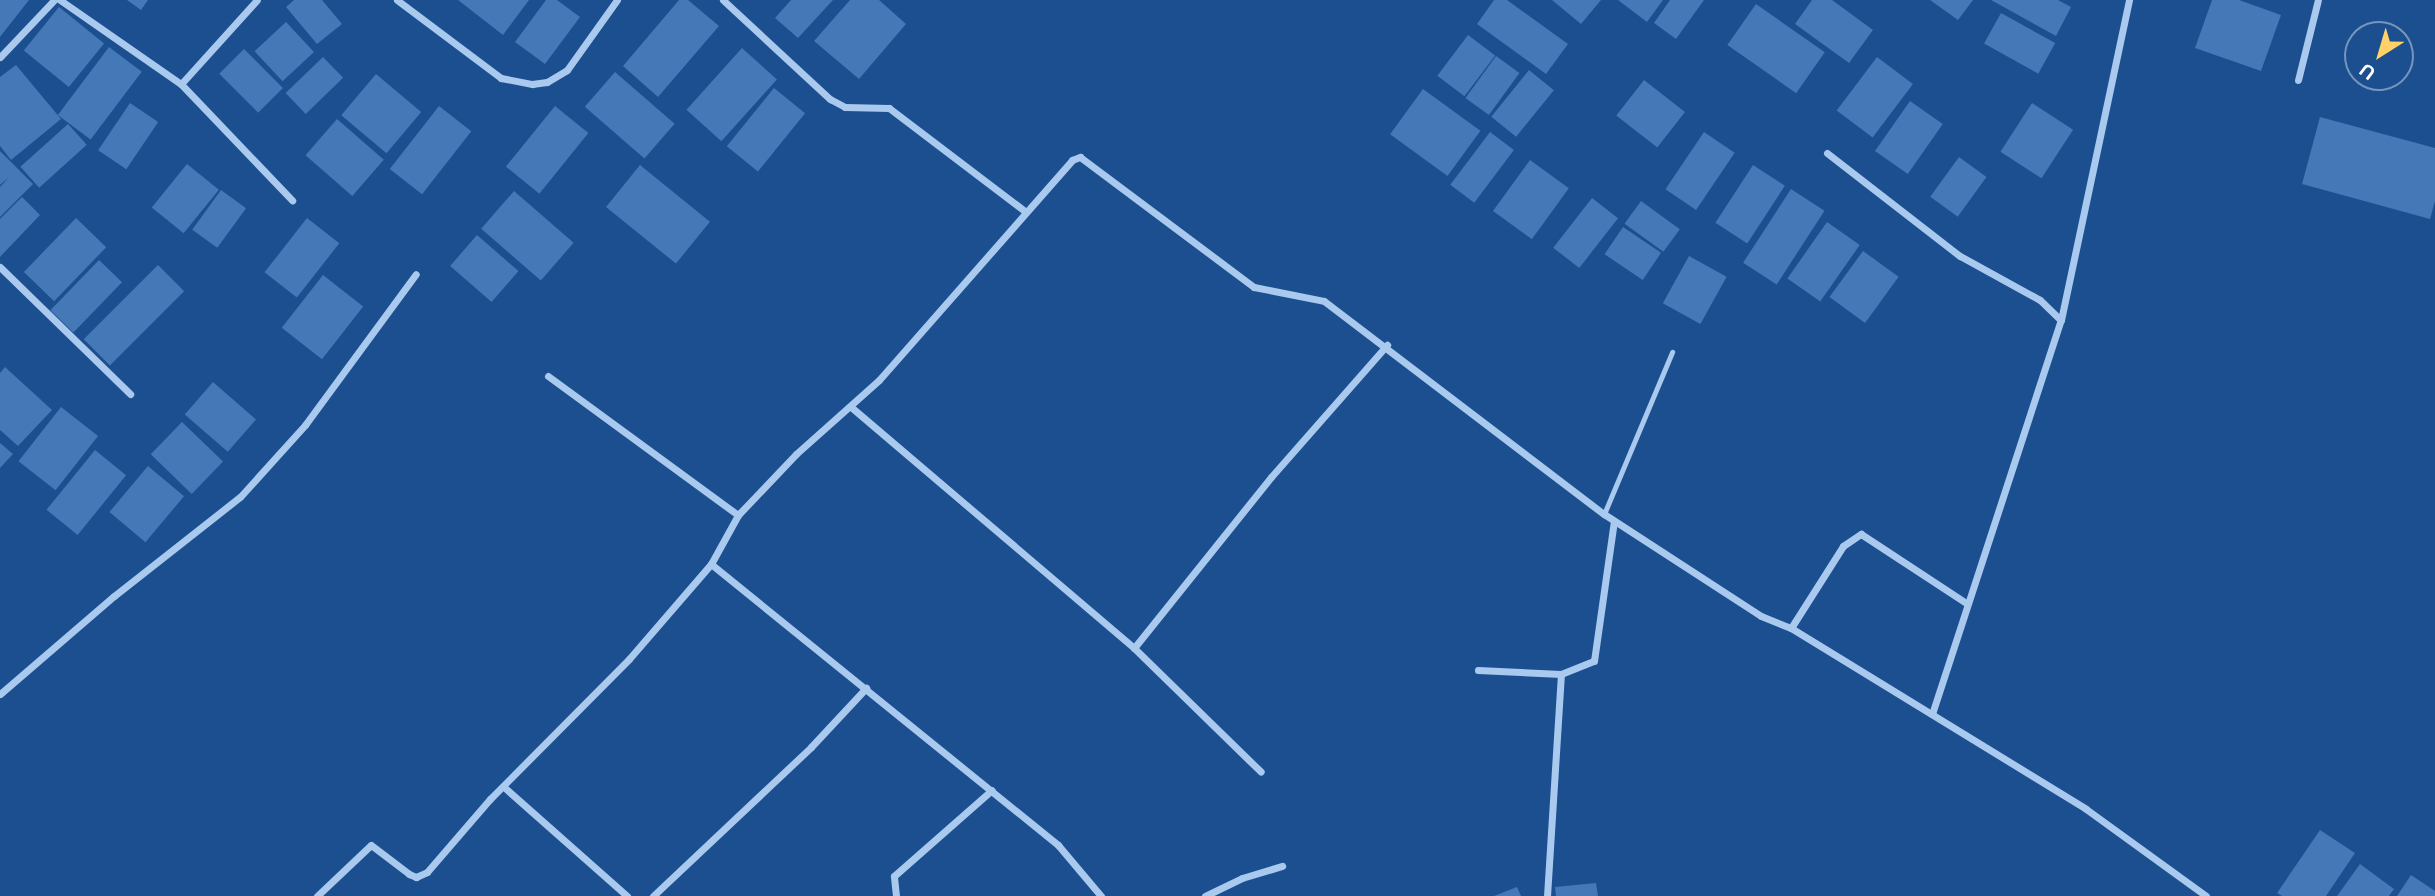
<!DOCTYPE html>
<html>
<head>
<meta charset="utf-8">
<style>
  body { margin:0 }
  #map { position:relative; width:2435px; height:896px; overflow:hidden; background:#1b4f8f; font-family:Helvetica,sans-serif }
  div>[style] { position:absolute }
  .building>* { inset:0; background:#4478b7; transform-origin:0 0 }
  .lane>* { height:5px; margin:-2.5px; padding:0 2.5px; transform-origin:2.5px; border-radius:2.5px; background:#a9c9ee }
  .street>* { height:7px; margin:-3.5px; padding:0 3.5px; transform-origin:3.5px; border-radius:3.5px; background:#a9c9ee }
  span { translate:-50% -50%; white-space:nowrap; text-align:center; line-height:1.15; -webkit-text-stroke:6px #1b4f8f; paint-order:stroke }
  .north { position:absolute; left:2344px; top:21px; width:70px; height:70px; box-sizing:border-box; background:#1b4f8f; border:2px solid #7695bc; border-radius:50%; rotate:217deg; font-size:19px; font-weight:700; line-height:28px; text-align:center; color:#fff }
  .north::after { content:''; display:block; margin:auto; width:24px; height:32px; background:#ffd166; clip-path:polygon(50% 0,100% 100%,50% 72%,0 100%) }
</style>
</head>
<body>
<div id="map">
  <div class="building">
    <i style="clip-path:polygon(0 0,29px 0,0 37px)"></i>
    <i style="clip-path:polygon(127px 0,148px 0,141px 10px)"></i>
    <i style="clip-path:polygon(294px 0,322px 0,342px 24px,317px 44px,286px 7px)"></i>
    <i style="clip-path:polygon(458px 0,529px 0,503px 35px)"></i>
    <i style="clip-path:polygon(546px 0,557px 0,580px 17px,545px 64px,515px 42px)"></i>
    <i style="clip-path:polygon(679px 0,688px 0,719px 26px,658px 97px,623px 66px)"></i>
    <i style="clip-path:polygon(791px 0,833px 0,798px 38px,775px 18px)"></i>
    <i style="clip-path:polygon(850px 0,879px 0,906px 24px,859px 79px,814px 41px)"></i>
    <i style="clip-path:polygon(1494px 0,1507px 0,1568px 44px,1546px 74px,1477px 24px)"></i>
    <i style="clip-path:polygon(1552px 0,1601px 0,1581px 24px)"></i>
    <i style="clip-path:polygon(1618px 0,1663px 0,1647px 22px)"></i>
    <i style="clip-path:polygon(1670px 0,1704px 0,1676px 39px,1654px 23px)"></i>
    <i style="clip-path:polygon(1812px 0,1832px 0,1873px 30px,1849px 63px,1795px 24px)"></i>
    <i style="clip-path:polygon(1930px 0,1973px 0,1958px 20px)"></i>
    <i style="clip-path:polygon(1991px 0,2058px 0,2071px 7px,2056px 36px)"></i>
    <i style="clip-path:polygon(2212px 0,2239px 0,2281px 15px,2261px 71px,2195px 48px)"></i>
    <i style="left:1756px;top:4px;width:84px;height:50px;rotate:35deg"></i>
    <i style="left:59px;top:7px;width:58px;height:56px;rotate:39deg"></i>
    <i style="left:2001px;top:13px;width:62px;height:35px;rotate:29deg"></i>
    <i style="left:286px;top:22px;width:41px;height:43px;rotate:47deg"></i>
    <i style="left:1468px;top:35px;width:34px;height:51px;rotate:37deg"></i>
    <i style="left:109px;top:47px;width:41px;height:85px;rotate:37deg"></i>
    <i style="left:742px;top:48px;width:47px;height:83px;rotate:42deg"></i>
    <i style="left:244px;top:49px;width:55px;height:35px;rotate:45deg"></i>
    <i style="left:1496px;top:56px;width:29px;height:52px;rotate:36deg"></i>
    <i style="left:323px;top:57px;width:29px;height:52px;rotate:46deg"></i>
    <i style="left:1877px;top:57px;width:45px;height:67px;rotate:37deg"></i>
    <i style="clip-path:polygon(16px 65px,61px 119px,11px 160px,0 146px,0 77px)"></i>
    <i style="left:1529px;top:70px;width:32px;height:60px;rotate:39deg"></i>
    <i style="left:615px;top:72px;width:79px;height:46px;rotate:41deg"></i>
    <i style="left:376px;top:74px;width:59px;height:54px;rotate:40deg"></i>
    <i style="left:1644px;top:80px;width:52px;height:45px;rotate:38deg"></i>
    <i style="left:774px;top:88px;width:40px;height:75px;rotate:39deg"></i>
    <i style="left:1423px;top:89px;width:71px;height:56px;rotate:36deg"></i>
    <i style="left:1910px;top:101px;width:40px;height:61px;rotate:35deg"></i>
    <i style="left:130px;top:103px;width:34px;height:57px;rotate:34deg"></i>
    <i style="left:2032px;top:103px;width:49px;height:58px;rotate:33deg"></i>
    <i style="left:439px;top:106px;width:41px;height:80px;rotate:38deg"></i>
    <i style="left:555px;top:106px;width:43px;height:78px;rotate:39deg"></i>
    <i style="clip-path:polygon(2320px 117px,2435px 148px,2435px 201px,2430px 219px,2302px 184px)"></i>
    <i style="left:337px;top:119px;width:62px;height:48px;rotate:41deg"></i>
    <i style="left:68px;top:124px;width:28px;height:64px;rotate:48deg"></i>
    <i style="left:1490px;top:132px;width:30px;height:66px;rotate:37deg"></i>
    <i style="left:1704px;top:132px;width:37px;height:69px;rotate:34deg"></i>
    <i style="clip-path:polygon(0 151px,33px 184px,0 217px,0 187px,9px 177px,0 185px)"></i>
    <i style="left:1959px;top:157px;width:34px;height:49px;rotate:36deg"></i>
    <i style="left:1530px;top:160px;width:48px;height:63px;rotate:36deg"></i>
    <i style="left:187px;top:164px;width:41px;height:56px;rotate:39deg"></i>
    <i style="left:640px;top:165px;width:90px;height:54px;rotate:39deg"></i>
    <i style="left:1753px;top:165px;width:38px;height:69px;rotate:33deg"></i>
    <i style="left:1791px;top:189px;width:40px;height:88px;rotate:33deg"></i>
    <i style="left:221px;top:190px;width:31px;height:49px;rotate:36deg"></i>
    <i style="left:514px;top:191px;width:79px;height:50px;rotate:41deg"></i>
    <i style="clip-path:polygon(22px 197px,40px 215px,0 257px,0 219px)"></i>
    <i style="left:1592px;top:198px;width:33px;height:63px;rotate:38deg"></i>
    <i style="left:1641px;top:201px;width:48px;height:28px;rotate:36deg"></i>
    <i style="left:76px;top:218px;width:42px;height:75px;rotate:44deg"></i>
    <i style="left:307px;top:218px;width:41px;height:69px;rotate:38deg"></i>
    <i style="left:1827px;top:222px;width:40px;height:69px;rotate:35deg"></i>
    <i style="left:1623px;top:227px;width:46px;height:33px;rotate:34deg"></i>
    <i style="left:477px;top:235px;width:55px;height:41px;rotate:41deg"></i>
    <i style="left:1863px;top:251px;width:44px;height:57px;rotate:36deg"></i>
    <i style="left:1689px;top:256px;width:43px;height:54px;rotate:29deg"></i>
    <i style="left:99px;top:260px;width:32px;height:70px;rotate:44deg"></i>
    <i style="left:158px;top:265px;width:37px;height:105px;rotate:45deg"></i>
    <i style="left:323px;top:275px;width:51px;height:67px;rotate:38deg"></i>
    <i style="clip-path:polygon(5px 367px,52px 410px,18px 446px,0 430px,0 373px)"></i>
    <i style="left:213px;top:382px;width:57px;height:43px;rotate:41deg"></i>
    <i style="left:61px;top:407px;width:47px;height:69px;rotate:38deg"></i>
    <i style="left:182px;top:422px;width:57px;height:45px;rotate:44deg"></i>
    <i style="clip-path:polygon(0 443px,13px 454px,0 468px)"></i>
    <i style="left:95px;top:450px;width:40px;height:77px;rotate:39deg"></i>
    <i style="left:148px;top:466px;width:47px;height:60px;rotate:40deg"></i>
    <i style="clip-path:polygon(2320px 830px,2355px 853px,2326px 896px,2282px 896px,2277px 893px)"></i>
    <i style="clip-path:polygon(2360px 864px,2394px 889px,2389px 896px,2337px 896px)"></i>
    <i style="clip-path:polygon(2411px 875px,2435px 891px,2435px 896px,2397px 896px)"></i>
    <i style="clip-path:polygon(1596px 883px,1598px 896px,1556px 896px,1555px 887px)"></i>
    <i style="clip-path:polygon(1517px 887px,1521px 896px,1494px 896px)"></i>
  </div>
  <div class="lane">
    <i style="left:1604px;top:514px;width:176px;rotate:-67.2deg"></i>
  </div>
  <div class="street">
    <i style="left:60px;top:0;width:147px;rotate:34.8deg"></i>
    <i style="left:181px;top:84px;width:161px;rotate:46.3deg"></i>
    <i style="left:397px;top:0;width:130px;rotate:36.9deg"></i>
    <i style="left:501px;top:78px;width:32px;rotate:11deg"></i>
    <i style="left:532px;top:84px;width:15px;rotate:-8deg"></i>
    <i style="left:547px;top:82px;width:23px;rotate:-31deg"></i>
    <i style="left:567px;top:70px;width:86px;rotate:-54.5deg"></i>
    <i style="left:723px;top:0;width:146px;rotate:42.8deg"></i>
    <i style="left:830px;top:99px;width:17px;rotate:28deg"></i>
    <i style="left:845px;top:107px;width:44px;rotate:1.3deg"></i>
    <i style="left:889px;top:108px;width:172px;rotate:37.2deg"></i>
    <i style="left:0;top:57px;width:79px;rotate:-46.5deg"></i>
    <i style="left:2298px;top:80px;width:82px;rotate:-76deg"></i>
    <i style="left:181px;top:84px;width:113px;rotate:-47.9deg"></i>
    <i style="left:1827px;top:153px;width:168px;rotate:37.8deg"></i>
    <i style="left:1960px;top:256px;width:91px;rotate:28.8deg"></i>
    <i style="left:2040px;top:300px;width:29px;rotate:44deg"></i>
    <i style="left:0;top:267px;width:182px;rotate:44.3deg"></i>
    <i style="left:548px;top:376px;width:235px;rotate:36.2deg"></i>
    <i style="left:851px;top:407px;width:372px;rotate:40.4deg"></i>
    <i style="left:1134px;top:648px;width:177px;rotate:44.3deg"></i>
    <i style="left:711px;top:564px;width:447px;rotate:39deg"></i>
    <i style="left:1058px;top:845px;width:67px;rotate:49.9deg"></i>
    <i style="left:1791px;top:628px;width:97px;rotate:-57.6deg"></i>
    <i style="left:1843px;top:546px;width:22px;rotate:-34deg"></i>
    <i style="left:1861px;top:534px;width:126px;rotate:33.3deg"></i>
    <i style="left:1134px;top:648px;width:219px;rotate:-51.3deg"></i>
    <i style="left:1271px;top:477px;width:176px;rotate:-48.7deg"></i>
    <i style="left:1478px;top:670px;width:83px;rotate:2.8deg"></i>
    <i style="left:1561px;top:674px;width:35px;rotate:-22deg"></i>
    <i style="left:1594px;top:661px;width:141px;rotate:-81.9deg"></i>
    <i style="left:0;top:694px;width:150px;rotate:-40.7deg"></i>
    <i style="left:114px;top:596px;width:160px;rotate:-38.2deg"></i>
    <i style="left:240px;top:497px;width:97px;rotate:-47.9deg"></i>
    <i style="left:305px;top:425px;width:187px;rotate:-53.7deg"></i>
    <i style="left:1932px;top:714px;width:415px;rotate:-71.9deg"></i>
    <i style="left:2061px;top:320px;width:327px;rotate:-78deg"></i>
    <i style="left:505px;top:788px;width:163px;rotate:41.5deg"></i>
    <i style="left:317px;top:896px;width:74px;rotate:-43.4deg"></i>
    <i style="left:371px;top:845px;width:48px;rotate:37.3deg"></i>
    <i style="left:409px;top:874px;width:8px;rotate:23deg"></i>
    <i style="left:416px;top:877px;width:12px;rotate:-24deg"></i>
    <i style="left:427px;top:872px;width:96px;rotate:-49.2deg"></i>
    <i style="left:490px;top:799px;width:197px;rotate:-45.2deg"></i>
    <i style="left:629px;top:659px;width:125px;rotate:-49.2deg"></i>
    <i style="left:711px;top:564px;width:56px;rotate:-61.1deg"></i>
    <i style="left:738px;top:515px;width:84px;rotate:-46.4deg"></i>
    <i style="left:796px;top:454px;width:111px;rotate:-41.7deg"></i>
    <i style="left:879px;top:380px;width:293px;rotate:-48.7deg"></i>
    <i style="left:1072px;top:160px;width:9px;rotate:-21deg"></i>
    <i style="left:1080px;top:157px;width:217px;rotate:36.8deg"></i>
    <i style="left:1254px;top:287px;width:71px;rotate:11.3deg"></i>
    <i style="left:1324px;top:301px;width:352px;rotate:37.3deg"></i>
    <i style="left:1604px;top:514px;width:187px;rotate:33deg"></i>
    <i style="left:1761px;top:616px;width:32px;rotate:22deg"></i>
    <i style="left:1791px;top:628px;width:346px;rotate:31.5deg"></i>
    <i style="left:2086px;top:809px;width:148px;rotate:35.9deg"></i>
    <i style="left:653px;top:896px;width:217px;rotate:-43.3deg"></i>
    <i style="left:811px;top:747px;width:81px;rotate:-47deg"></i>
    <i style="left:896px;top:896px;width:20px;rotate:-96deg"></i>
    <i style="left:894px;top:876px;width:130px;rotate:-41.3deg"></i>
    <i style="left:1205px;top:896px;width:41px;rotate:-25.9deg"></i>
    <i style="left:1242px;top:878px;width:42px;rotate:-16.7deg"></i>
    <i style="left:1547px;top:896px;width:222px;rotate:-86.4deg"></i>
  </div>
  <div class="north">U</div>
</div>
</body>
</html>
